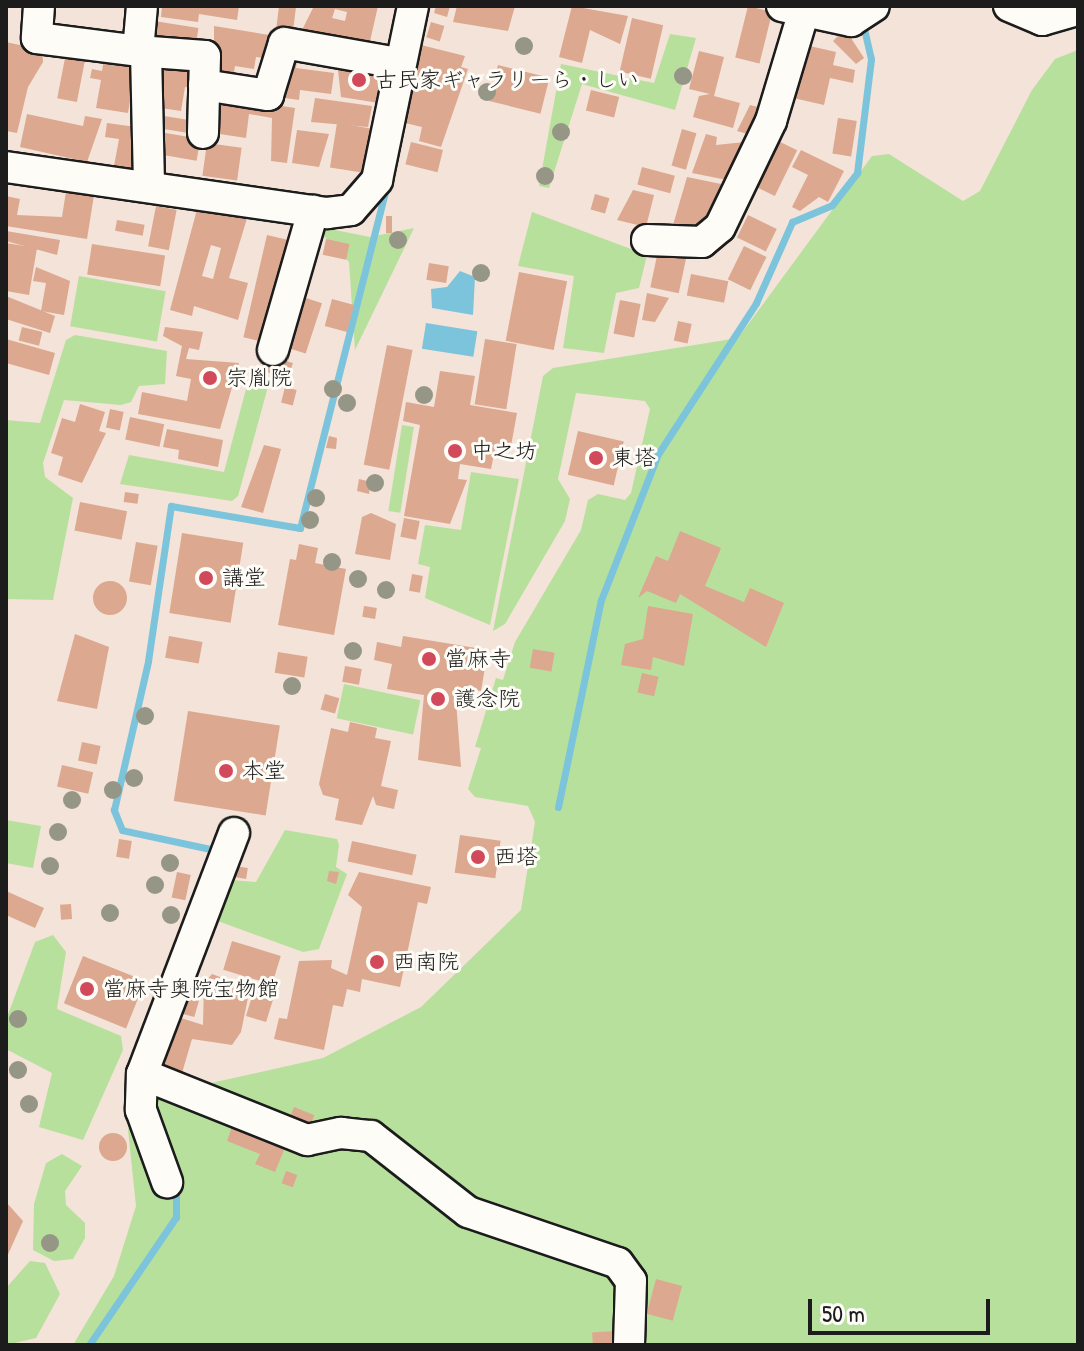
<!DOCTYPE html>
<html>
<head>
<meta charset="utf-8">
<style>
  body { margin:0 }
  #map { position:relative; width:1084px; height:1351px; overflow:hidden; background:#f3e3d8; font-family:"Patrick Hand","Klee One",sans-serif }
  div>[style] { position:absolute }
  .green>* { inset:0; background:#b7e09d; transform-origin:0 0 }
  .water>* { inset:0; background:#7cc4dc; transform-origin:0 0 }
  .stream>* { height:7px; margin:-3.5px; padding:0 3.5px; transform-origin:3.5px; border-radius:3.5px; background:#7cc4dc }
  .building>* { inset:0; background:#dca890; transform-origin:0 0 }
  .round { border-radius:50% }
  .roads { filter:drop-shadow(2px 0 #1c1c1c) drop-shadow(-2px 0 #1c1c1c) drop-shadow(0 2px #1c1c1c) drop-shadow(0 -2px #1c1c1c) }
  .minor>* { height:30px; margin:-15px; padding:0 15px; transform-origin:15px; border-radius:15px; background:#fdfcf7 }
  .trees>* { width:18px; height:18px; margin:-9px; border-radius:50%; background:#969686 }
  .dots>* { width:22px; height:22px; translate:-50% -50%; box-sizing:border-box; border:4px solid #fdfcf7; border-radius:50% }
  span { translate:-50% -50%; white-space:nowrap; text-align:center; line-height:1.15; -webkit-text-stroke:6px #fdfcf7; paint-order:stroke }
  .poi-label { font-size:22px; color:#1c1c1c }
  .left { translate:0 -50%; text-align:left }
  .frame { position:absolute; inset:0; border:8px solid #1c1c1c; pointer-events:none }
  .scale { position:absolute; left:808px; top:1299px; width:182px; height:36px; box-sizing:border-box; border:4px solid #1c1c1c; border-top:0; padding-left:10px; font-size:24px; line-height:28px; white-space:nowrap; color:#1c1c1c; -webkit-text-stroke:6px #fdfcf7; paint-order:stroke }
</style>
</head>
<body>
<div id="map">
  <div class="green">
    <i style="clip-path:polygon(670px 34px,696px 38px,675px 110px,582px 84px,549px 188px,539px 186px,561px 64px,654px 83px)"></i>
    <i style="clip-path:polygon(1078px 50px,1078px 1345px,73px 1345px,114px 1276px,136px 1206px,128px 1130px,139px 1099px,323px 1058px,421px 1007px,521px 910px,535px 822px,528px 806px,475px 797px,468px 789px,481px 748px,475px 747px,496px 678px,503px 680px,515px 642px,581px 530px,588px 500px,598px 494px,625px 500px,631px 493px,650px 409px,645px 401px,576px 393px,558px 479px,570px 499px,565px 521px,505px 624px,493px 631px,543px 376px,553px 368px,738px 338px,872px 156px,889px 154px,963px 201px,980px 191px,1032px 90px,1055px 59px)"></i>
    <i style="clip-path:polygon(532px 212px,647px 255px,639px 288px,616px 293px,604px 353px,563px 348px,574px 276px,518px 266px)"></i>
    <i style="clip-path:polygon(325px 228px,370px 237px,414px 228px,355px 350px,349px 262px,323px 235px)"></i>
    <i style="left:79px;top:276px;width:88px;height:51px;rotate:10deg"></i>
    <i style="clip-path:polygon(75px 335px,167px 351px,165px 384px,139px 386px,131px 402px,121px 405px,64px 400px,43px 463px,45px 477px,73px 498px,53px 600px,6px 599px,6px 420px,40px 423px,66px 340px)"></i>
    <i style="clip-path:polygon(250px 374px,269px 383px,238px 496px,232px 501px,120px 484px,129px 455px,224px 472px)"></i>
    <i style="left:402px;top:425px;width:12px;height:87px;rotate:9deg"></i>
    <i style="clip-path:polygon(471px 472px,519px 479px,490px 625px,425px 598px,430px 567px,418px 564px,425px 525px,461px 530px)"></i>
    <i style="left:344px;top:684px;width:78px;height:35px;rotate:12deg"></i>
    <i style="clip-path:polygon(6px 820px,41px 826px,33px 868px,6px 863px)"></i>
    <i style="clip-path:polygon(285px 830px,337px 839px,339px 845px,336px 867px,347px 874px,319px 949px,303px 952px,215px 920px,231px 880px,256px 882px)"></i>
    <i style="clip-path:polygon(53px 935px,66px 952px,57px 1009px,121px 1036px,123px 1050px,83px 1140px,39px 1127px,52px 1073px,6px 1049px,6px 1020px,35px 942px)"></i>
    <i style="clip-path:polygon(62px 1154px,82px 1166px,65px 1191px,66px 1205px,85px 1223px,85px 1238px,73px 1259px,54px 1261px,33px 1250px,34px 1204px,46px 1163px)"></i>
    <i style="clip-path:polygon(30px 1261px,45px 1263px,60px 1294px,36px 1338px,6px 1345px,6px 1288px)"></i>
  </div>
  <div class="water">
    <i style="clip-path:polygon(460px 271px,475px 277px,473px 315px,432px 308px,431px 289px,447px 287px)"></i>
    <i style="left:426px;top:323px;width:52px;height:26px;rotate:9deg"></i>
  </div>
  <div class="stream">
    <i style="left:558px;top:807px;width:211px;rotate:-78.3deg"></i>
    <i style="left:601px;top:600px;width:157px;rotate:-68.7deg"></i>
    <i style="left:658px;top:454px;width:180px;rotate:-57deg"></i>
    <i style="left:756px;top:303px;width:89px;rotate:-66deg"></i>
    <i style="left:792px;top:222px;width:43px;rotate:-23deg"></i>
    <i style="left:832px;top:205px;width:41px;rotate:-52deg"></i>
    <i style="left:857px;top:173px;width:115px;rotate:-83deg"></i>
    <i style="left:871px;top:59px;width:37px;rotate:-103deg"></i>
    <i style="left:213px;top:856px;width:6px;rotate:-72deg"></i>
    <i style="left:215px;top:850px;width:95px;rotate:-167.9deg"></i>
    <i style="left:122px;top:830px;width:22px;rotate:-112deg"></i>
    <i style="left:114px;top:810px;width:153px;rotate:-77.1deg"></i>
    <i style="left:148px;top:661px;width:157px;rotate:-81.6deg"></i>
    <i style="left:171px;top:506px;width:131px;rotate:9.7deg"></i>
    <i style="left:300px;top:528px;width:355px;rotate:-75.8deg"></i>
    <i style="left:89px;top:1345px;width:155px;rotate:-55.8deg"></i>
    <i style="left:176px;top:1217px;width:33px;rotate:-90deg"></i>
  </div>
  <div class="building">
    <i style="clip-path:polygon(162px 6px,239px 6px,237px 20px,199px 14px,198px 22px,161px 17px)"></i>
    <i style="left:279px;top:6px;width:17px;height:27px;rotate:7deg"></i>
    <i style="clip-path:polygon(evenodd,314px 6px,378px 6px,368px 50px,300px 34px,314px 6px,335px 9px,347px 12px,345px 21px,332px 18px,335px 9px)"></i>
    <i style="clip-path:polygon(436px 6px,450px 6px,447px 17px,434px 13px)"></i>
    <i style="clip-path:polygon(457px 6px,480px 7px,515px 6px,508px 31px,453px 22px)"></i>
    <i style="clip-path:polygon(572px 6px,628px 16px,620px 44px,590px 30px,582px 63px,559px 57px)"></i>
    <i style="left:748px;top:6px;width:25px;height:53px;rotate:14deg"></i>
    <i style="left:632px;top:18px;width:32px;height:55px;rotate:13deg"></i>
    <i style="left:154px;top:21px;width:45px;height:18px;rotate:9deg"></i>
    <i style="left:431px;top:22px;width:14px;height:16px;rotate:17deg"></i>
    <i style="clip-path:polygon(214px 26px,269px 35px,265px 58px,256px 57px,254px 69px,235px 66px,233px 78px,254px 75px,252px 85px,214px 79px)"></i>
    <i style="clip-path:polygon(845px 29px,864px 58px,856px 64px,833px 41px)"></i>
    <i style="clip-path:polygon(6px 42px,42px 50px,43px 62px,28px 87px,17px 133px,6px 131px)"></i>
    <i style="clip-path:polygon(417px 44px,465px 56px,461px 67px,468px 69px,441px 147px,419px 141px,422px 127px,397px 121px)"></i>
    <i style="clip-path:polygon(801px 44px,836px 52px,833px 65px,855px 70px,853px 83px,830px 78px,824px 105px,789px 97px)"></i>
    <i style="clip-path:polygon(699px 51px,724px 57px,714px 96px,740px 103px,733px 128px,693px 117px,699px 96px,710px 94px,689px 89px)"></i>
    <i style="left:66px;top:53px;width:20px;height:46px;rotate:11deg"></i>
    <i style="clip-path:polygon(286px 53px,298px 55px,296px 68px,334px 73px,331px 94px,300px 90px,299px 100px,272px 96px)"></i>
    <i style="clip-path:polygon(104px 59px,136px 64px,128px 113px,96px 108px,101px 80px,90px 78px,92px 69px,102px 71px)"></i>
    <i style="clip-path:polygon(160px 62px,200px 68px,197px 88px,185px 87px,181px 111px,154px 107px)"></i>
    <i style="clip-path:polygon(351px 62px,385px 67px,379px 103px,341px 97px,338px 70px,350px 71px)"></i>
    <i style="left:498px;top:65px;width:53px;height:37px;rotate:14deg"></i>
    <i style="left:591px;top:90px;width:29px;height:21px;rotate:14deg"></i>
    <i style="clip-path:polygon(216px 96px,295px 108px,287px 163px,271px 161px,272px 118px,249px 114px,246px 138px,207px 132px)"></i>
    <i style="clip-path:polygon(315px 98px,372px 106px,368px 127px,311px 122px)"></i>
    <i style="clip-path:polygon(750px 105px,762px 108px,755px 136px,737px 131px)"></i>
    <i style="clip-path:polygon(27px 114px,83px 126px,85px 116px,102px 119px,87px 162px,20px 147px)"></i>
    <i style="left:158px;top:115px;width:33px;height:13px;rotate:9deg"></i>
    <i style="left:838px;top:118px;width:19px;height:36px;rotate:9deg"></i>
    <i style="clip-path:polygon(107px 123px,136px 127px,134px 169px,114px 166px,119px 139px,105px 137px)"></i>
    <i style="left:337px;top:123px;width:36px;height:45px;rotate:9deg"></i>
    <i style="left:682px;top:129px;width:15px;height:38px;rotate:16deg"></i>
    <i style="clip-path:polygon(297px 130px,329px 134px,319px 167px,292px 163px)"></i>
    <i style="left:160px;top:132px;width:41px;height:22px;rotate:10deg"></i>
    <i style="clip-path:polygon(706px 134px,717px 137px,716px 145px,745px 142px,727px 180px,692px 173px)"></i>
    <i style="left:772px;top:138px;width:28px;height:51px;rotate:26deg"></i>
    <i style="left:411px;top:142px;width:33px;height:23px;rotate:14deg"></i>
    <i style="left:207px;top:143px;width:35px;height:33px;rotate:8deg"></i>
    <i style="clip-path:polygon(801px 150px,844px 171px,828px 202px,819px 197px,800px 211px,792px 207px,808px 175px,792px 167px)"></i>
    <i style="left:642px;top:167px;width:34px;height:18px;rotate:15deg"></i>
    <i style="clip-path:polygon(687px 177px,721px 184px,705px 231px,673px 225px)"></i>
    <i style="clip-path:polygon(67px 185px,95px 189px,87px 239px,6px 226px,6px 196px,20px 199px,17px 215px,62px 217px)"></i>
    <i style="clip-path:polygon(633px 190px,654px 195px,646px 227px,617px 220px)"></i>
    <i style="left:595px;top:194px;width:15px;height:16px;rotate:16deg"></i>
    <i style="clip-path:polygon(evenodd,199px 202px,248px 215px,229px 278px,248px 283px,238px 320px,194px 306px,192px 316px,170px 310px,199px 202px,211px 245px,221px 248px,213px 279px,202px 276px,211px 245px)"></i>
    <i style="left:156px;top:206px;width:21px;height:41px;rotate:11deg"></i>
    <i style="left:748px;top:215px;width:32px;height:25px;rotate:26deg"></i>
    <i style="left:386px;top:216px;width:6px;height:17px"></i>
    <i style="left:117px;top:220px;width:28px;height:11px;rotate:10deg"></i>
    <i style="clip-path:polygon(6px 231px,60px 240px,57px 255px,6px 241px)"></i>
    <i style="left:267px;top:235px;width:22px;height:105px;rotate:13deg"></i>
    <i style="left:326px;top:239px;width:24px;height:16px;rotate:12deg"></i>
    <i style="clip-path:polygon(6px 243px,37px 248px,29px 295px,6px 291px)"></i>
    <i style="left:92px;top:244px;width:74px;height:31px;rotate:9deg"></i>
    <i style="left:744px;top:246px;width:25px;height:37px;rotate:26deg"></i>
    <i style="left:658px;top:251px;width:29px;height:37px;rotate:12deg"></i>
    <i style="left:429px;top:263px;width:20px;height:17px;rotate:9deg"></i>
    <i style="clip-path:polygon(36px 267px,70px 281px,64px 315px,41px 311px,46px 283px,33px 281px)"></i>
    <i style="left:519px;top:272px;width:49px;height:70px;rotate:11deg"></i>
    <i style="left:691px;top:274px;width:38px;height:22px;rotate:11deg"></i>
    <i style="clip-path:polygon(647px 293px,669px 298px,655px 322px,642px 320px)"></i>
    <i style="clip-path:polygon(6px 296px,55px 316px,50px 333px,6px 319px)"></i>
    <i style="left:303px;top:297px;width:20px;height:53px;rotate:18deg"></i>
    <i style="left:332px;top:299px;width:23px;height:28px;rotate:15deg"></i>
    <i style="left:620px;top:300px;width:21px;height:34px;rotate:11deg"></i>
    <i style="left:678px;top:321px;width:14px;height:20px;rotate:12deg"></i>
    <i style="left:22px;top:327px;width:21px;height:14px;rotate:14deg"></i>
    <i style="clip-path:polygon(165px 327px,203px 332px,199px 350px,189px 348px,186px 359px,239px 363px,220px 429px,138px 414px,142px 392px,187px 401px,191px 379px,176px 376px,182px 346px,163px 336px)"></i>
    <i style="clip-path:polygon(6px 339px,55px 353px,49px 375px,6px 363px)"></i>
    <i style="left:485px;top:339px;width:32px;height:66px;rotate:9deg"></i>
    <i style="left:387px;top:345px;width:26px;height:122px;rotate:11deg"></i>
    <i style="left:265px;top:355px;width:29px;height:16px;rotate:16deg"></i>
    <i style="clip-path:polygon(440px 371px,475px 376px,470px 405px,517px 413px,511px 446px,496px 444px,491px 469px,460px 464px,458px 479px,467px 480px,450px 524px,404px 516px,420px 425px,403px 421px,406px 402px,434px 407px)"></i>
    <i style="left:285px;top:387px;width:12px;height:16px;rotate:14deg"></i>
    <i style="clip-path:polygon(80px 404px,105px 412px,99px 431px,106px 433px,82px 483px,58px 475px,63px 457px,51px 453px,62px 418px,75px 422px)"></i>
    <i style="left:110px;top:409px;width:14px;height:19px;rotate:12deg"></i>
    <i style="left:130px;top:417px;width:35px;height:23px;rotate:12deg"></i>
    <i style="clip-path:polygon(167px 429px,223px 440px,218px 467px,178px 459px,179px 450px,163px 447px)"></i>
    <i style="left:578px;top:431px;width:47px;height:45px;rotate:13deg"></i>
    <i style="clip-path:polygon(329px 436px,337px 438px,336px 449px,326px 448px)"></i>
    <i style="clip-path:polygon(264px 445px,281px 449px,263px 513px,241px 507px)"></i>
    <i style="clip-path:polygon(359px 479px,371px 482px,369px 494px,357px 491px)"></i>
    <i style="left:125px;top:492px;width:14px;height:10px;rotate:8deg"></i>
    <i style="left:80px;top:502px;width:48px;height:29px;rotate:11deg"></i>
    <i style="clip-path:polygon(371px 513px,396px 524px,390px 560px,355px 554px,362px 517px)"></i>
    <i style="left:404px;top:518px;width:16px;height:19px;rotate:11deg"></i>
    <i style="clip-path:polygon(680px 531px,721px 548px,705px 586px,744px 602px,750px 588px,784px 603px,766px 647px,680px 594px,676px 603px,647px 591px,638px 598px,656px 556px,668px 561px)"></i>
    <i style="left:182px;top:533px;width:62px;height:81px;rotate:9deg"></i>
    <i style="left:136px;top:542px;width:22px;height:40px;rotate:10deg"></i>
    <i style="clip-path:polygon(299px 544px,318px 548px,315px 563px,346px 569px,334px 635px,278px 625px,290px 559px,296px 560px)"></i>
    <i style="left:412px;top:574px;width:11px;height:17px;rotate:10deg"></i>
    <i class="round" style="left:93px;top:581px;width:34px;height:34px"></i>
    <i style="left:364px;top:606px;width:13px;height:11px;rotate:9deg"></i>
    <i style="clip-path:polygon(648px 606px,693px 614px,684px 666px,653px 657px,651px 670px,621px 665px,625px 644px,643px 639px)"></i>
    <i style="clip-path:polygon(75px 634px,109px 647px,97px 709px,57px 701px)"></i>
    <i style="left:169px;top:636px;width:34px;height:22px;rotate:10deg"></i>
    <i style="clip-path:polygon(403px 636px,488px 650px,481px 691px,455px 687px,461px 767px,418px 760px,424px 695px,387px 689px,392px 664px,374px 660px,377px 642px,401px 647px)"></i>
    <i style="left:533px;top:649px;width:22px;height:19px;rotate:10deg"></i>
    <i style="left:278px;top:652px;width:30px;height:21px;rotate:9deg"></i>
    <i style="left:345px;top:666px;width:17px;height:16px;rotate:10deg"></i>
    <i style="left:642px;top:673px;width:17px;height:20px;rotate:13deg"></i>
    <i style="left:325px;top:694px;width:15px;height:16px;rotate:16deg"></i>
    <i style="left:188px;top:711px;width:93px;height:91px;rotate:9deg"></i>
    <i style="clip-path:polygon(350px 722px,377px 728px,375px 738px,391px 741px,381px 786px,398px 790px,394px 809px,376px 805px,373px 796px,362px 825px,335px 820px,339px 799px,323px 795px,319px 784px,331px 728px,348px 732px)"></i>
    <i style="left:82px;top:742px;width:19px;height:19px;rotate:12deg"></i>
    <i style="left:62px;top:765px;width:32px;height:22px;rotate:13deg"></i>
    <i style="left:460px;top:835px;width:41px;height:38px;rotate:8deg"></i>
    <i style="left:119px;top:839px;width:13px;height:18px;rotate:9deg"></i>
    <i style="left:352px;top:841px;width:66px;height:21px;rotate:12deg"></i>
    <i style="left:235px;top:866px;width:13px;height:11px;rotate:9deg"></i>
    <i style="clip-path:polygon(329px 871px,339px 872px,336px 884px,327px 881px)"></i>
    <i style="left:177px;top:872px;width:14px;height:26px;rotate:12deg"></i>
    <i style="clip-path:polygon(359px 872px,431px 887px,427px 904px,418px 902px,400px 987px,362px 979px,360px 992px,347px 989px,343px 1007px,333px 1005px,324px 1050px,274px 1039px,279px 1018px,287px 1019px,299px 961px,332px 960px,331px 968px,347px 975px,362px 907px,348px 895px)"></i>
    <i style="clip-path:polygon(6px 891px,44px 908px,35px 928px,6px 915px)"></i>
    <i style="left:71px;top:904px;width:15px;height:11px;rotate:86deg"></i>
    <i style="left:232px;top:941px;width:51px;height:30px;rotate:17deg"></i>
    <i style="left:83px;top:956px;width:67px;height:51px;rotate:22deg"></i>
    <i style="clip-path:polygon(212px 974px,250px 988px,241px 1032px,232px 1045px,192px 1039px,182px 1073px,192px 1080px,177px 1079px,179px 1072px,163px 1067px,178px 1017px,203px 1025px,204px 983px)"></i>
    <i style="left:183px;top:991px;width:18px;height:22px;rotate:16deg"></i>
    <i style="left:253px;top:993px;width:21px;height:24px;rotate:17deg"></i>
    <i style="left:294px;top:1107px;width:22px;height:18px;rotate:22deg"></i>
    <i style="clip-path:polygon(233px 1124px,286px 1145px,275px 1172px,255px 1164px,260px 1154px,227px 1141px)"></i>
    <i class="round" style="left:99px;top:1133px;width:28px;height:28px"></i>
    <i style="left:286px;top:1171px;width:12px;height:13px;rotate:20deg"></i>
    <i style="clip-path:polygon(6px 1202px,23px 1221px,6px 1259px)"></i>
    <i style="left:656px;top:1279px;width:27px;height:36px;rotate:15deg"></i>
    <i style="left:615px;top:1331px;width:14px;height:23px;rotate:86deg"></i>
  </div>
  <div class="roads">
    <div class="minor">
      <i style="left:39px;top:6px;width:32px;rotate:94deg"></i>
      <i style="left:37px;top:38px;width:102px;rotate:7.3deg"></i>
      <i style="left:142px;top:6px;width:45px;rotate:95.1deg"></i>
      <i style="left:138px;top:51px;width:67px;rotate:4.3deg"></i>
      <i style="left:205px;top:56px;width:77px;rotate:91.5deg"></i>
      <i style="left:782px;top:6px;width:71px;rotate:12.3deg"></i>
      <i style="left:851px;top:21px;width:27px;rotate:-33deg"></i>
      <i style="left:1009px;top:6px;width:36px;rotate:23deg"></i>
      <i style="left:1042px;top:20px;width:37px;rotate:-16deg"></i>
      <i style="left:146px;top:52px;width:131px;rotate:88.7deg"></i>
      <i style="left:204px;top:85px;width:65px;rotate:8.9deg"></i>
      <i style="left:268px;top:95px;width:54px;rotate:-72.9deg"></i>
      <i style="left:284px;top:43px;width:116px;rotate:10deg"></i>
      <i style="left:6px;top:167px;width:324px;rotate:8.2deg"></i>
      <i style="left:327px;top:213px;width:24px;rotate:-7deg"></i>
      <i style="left:351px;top:210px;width:40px;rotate:-49deg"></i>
      <i style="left:377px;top:180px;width:178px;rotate:-78.3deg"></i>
      <i style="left:647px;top:240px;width:55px;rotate:2.1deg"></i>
      <i style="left:702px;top:242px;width:23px;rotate:-40deg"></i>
      <i style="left:720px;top:227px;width:118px;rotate:-64.3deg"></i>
      <i style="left:771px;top:121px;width:112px;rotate:-73.3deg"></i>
      <i style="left:273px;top:350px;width:145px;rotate:-73.9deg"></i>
      <i style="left:234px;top:833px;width:258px;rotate:110.9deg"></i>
      <i style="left:142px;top:1074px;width:178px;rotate:21.8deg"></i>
      <i style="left:307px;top:1140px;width:35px;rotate:-12deg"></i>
      <i style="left:341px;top:1133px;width:30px;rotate:6deg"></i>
      <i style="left:371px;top:1136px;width:123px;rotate:38.1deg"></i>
      <i style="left:468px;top:1212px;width:158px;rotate:18.8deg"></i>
      <i style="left:618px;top:1263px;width:22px;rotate:54deg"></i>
      <i style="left:631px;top:1281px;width:64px;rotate:91.8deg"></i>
      <i style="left:142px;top:1074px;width:36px;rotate:92deg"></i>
      <i style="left:141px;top:1110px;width:77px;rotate:70.1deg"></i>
    </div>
  </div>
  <div class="trees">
    <i style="left:524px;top:46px"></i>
    <i style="left:683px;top:76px"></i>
    <i style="left:487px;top:92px"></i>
    <i style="left:561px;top:132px"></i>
    <i style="left:545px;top:176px"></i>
    <i style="left:398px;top:240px"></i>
    <i style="left:481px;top:273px"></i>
    <i style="left:333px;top:389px"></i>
    <i style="left:424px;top:395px"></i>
    <i style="left:347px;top:403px"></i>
    <i style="left:375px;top:483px"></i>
    <i style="left:316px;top:498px"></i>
    <i style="left:310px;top:520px"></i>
    <i style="left:332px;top:562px"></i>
    <i style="left:358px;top:579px"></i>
    <i style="left:386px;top:590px"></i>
    <i style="left:353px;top:651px"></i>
    <i style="left:292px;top:686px"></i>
    <i style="left:145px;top:716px"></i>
    <i style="left:134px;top:778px"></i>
    <i style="left:113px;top:790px"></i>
    <i style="left:72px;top:800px"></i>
    <i style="left:58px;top:832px"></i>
    <i style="left:170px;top:863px"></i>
    <i style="left:50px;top:866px"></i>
    <i style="left:155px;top:885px"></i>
    <i style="left:110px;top:913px"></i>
    <i style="left:171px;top:915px"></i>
    <i style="left:18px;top:1019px"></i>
    <i style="left:18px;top:1070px"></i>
    <i style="left:29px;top:1104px"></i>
    <i style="left:50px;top:1243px"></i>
  </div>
  <div class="dots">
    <i style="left:359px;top:80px;background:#d1495b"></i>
    <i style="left:210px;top:378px;background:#d1495b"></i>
    <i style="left:455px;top:451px;background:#d1495b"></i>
    <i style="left:596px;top:458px;background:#d1495b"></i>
    <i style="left:206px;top:578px;background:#d1495b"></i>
    <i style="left:429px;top:659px;background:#d1495b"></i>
    <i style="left:438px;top:699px;background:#d1495b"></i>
    <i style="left:226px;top:771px;background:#d1495b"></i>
    <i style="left:478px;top:857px;background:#d1495b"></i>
    <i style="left:377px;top:962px;background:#d1495b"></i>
    <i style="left:87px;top:989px;background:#d1495b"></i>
  </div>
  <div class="poi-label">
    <span class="left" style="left:375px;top:80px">古民家ギャラリーら・しい</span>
    <span class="left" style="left:226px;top:378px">宗胤院</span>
    <span class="left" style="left:471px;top:451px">中之坊</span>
    <span class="left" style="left:612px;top:458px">東塔</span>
    <span class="left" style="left:222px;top:578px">講堂</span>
    <span class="left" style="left:445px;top:659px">當麻寺</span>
    <span class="left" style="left:454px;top:699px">護念院</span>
    <span class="left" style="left:242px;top:771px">本堂</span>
    <span class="left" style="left:494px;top:857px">西塔</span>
    <span class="left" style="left:393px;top:962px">西南院</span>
    <span class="left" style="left:103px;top:989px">當麻寺奥院宝物館</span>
  </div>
  <div class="frame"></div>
  <div class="scale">50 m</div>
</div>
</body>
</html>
